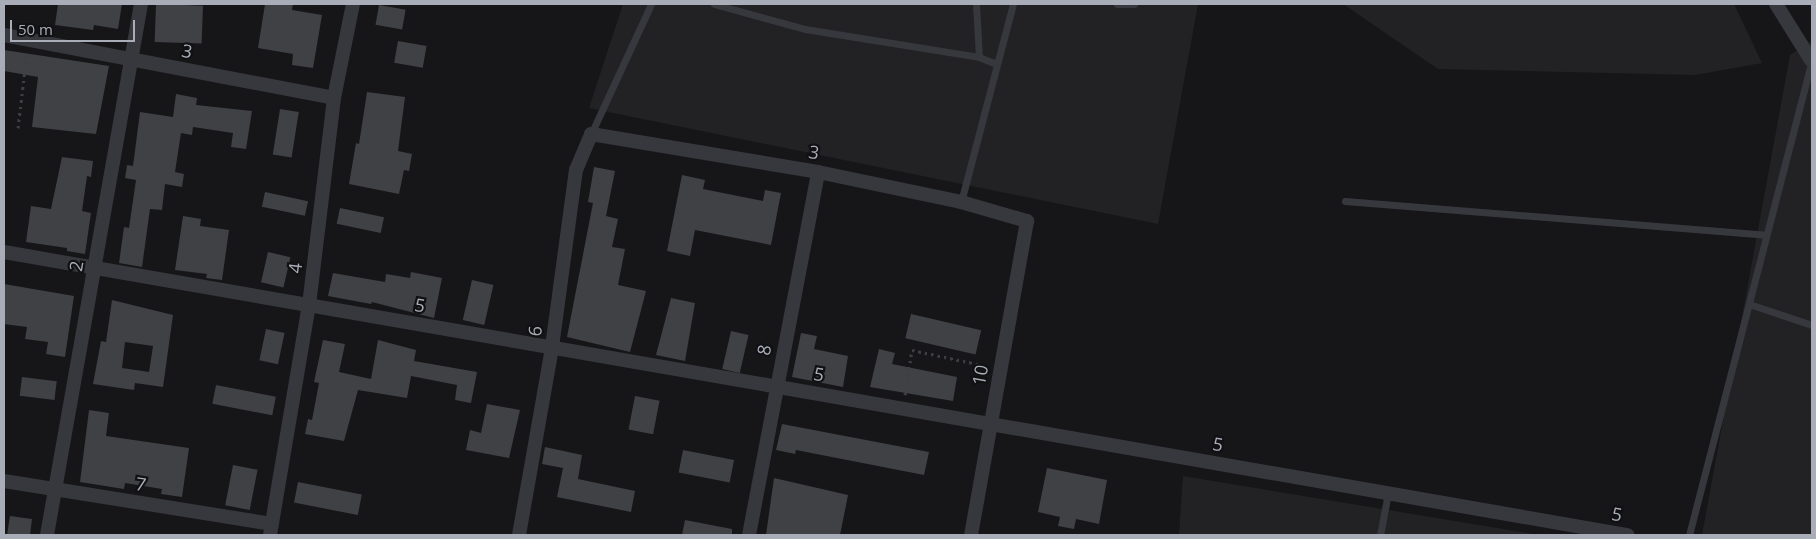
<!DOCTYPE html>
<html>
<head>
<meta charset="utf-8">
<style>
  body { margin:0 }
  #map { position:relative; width:1816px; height:539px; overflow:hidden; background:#161618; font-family:"Open Sans",sans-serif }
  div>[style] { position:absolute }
  .built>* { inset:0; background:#222225 }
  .building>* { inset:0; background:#404145; transform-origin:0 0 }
  .path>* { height:3px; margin-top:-1.5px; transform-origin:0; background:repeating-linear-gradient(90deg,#3d3f44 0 2.5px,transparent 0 6.5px) }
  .lane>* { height:7px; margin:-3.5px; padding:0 3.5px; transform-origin:3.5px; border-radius:3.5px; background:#37383d }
  .street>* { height:14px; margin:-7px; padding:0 7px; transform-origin:7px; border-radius:7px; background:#37383d }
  span { translate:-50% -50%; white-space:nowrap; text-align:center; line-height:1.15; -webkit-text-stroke:4.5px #111113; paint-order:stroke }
  .street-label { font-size:18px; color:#a8adb8 }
  .frame { position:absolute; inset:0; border:5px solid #a8adb8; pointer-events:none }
  .scale { position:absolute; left:10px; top:20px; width:125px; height:22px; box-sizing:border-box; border:2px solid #a8adb8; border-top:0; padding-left:6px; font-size:15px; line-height:18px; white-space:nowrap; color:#a8adb8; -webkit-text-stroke:4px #111113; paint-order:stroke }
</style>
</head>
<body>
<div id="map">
  <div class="built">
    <i style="clip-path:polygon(623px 4px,1198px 4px,1158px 224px,589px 108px)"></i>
    <i style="clip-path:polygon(1343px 4px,1734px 4px,1762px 63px,1695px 75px,1438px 69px)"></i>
    <i style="clip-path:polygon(1812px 41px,1812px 535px,1702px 535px,1790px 55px)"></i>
    <i style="clip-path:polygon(1183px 476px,1539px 535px,1179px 535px)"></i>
  </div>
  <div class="building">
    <i style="clip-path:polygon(58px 4px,122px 4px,118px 29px,94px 25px,93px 30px,55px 25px)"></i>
    <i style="left:156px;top:4px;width:47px;height:38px;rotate:2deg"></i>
    <i style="clip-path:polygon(265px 4px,293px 4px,292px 10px,322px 15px,313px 68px,292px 65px,293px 54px,258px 48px)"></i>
    <i style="left:379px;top:5px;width:27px;height:20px;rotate:10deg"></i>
    <i style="left:398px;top:41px;width:29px;height:22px;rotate:10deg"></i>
    <i style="clip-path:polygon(4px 50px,109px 66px,96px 134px,32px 127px,38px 77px,4px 71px)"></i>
    <i style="clip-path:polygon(367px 92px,405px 97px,398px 151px,412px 154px,409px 171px,404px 170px,399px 194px,349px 184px,356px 143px,359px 144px)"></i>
    <i style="clip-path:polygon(176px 94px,197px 98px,196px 105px,252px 111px,246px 149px,231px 147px,233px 133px,193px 127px,192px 135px,181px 133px,175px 172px,184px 174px,182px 187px,165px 184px,162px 210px,150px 209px,142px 267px,119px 263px,124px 227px,129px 228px,136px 180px,125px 178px,127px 165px,133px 166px,140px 112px,173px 117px)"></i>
    <i style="left:280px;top:109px;width:19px;height:46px;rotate:9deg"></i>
    <i style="clip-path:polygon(62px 157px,93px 161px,91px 177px,87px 176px,82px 211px,91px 213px,85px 254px,67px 251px,67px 248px,26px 242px,31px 206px,51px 209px)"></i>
    <i style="clip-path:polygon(594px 167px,615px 171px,606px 216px,618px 219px,612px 247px,625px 249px,618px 285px,646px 291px,630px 352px,567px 337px,593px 203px,588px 202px)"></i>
    <i style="clip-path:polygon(682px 175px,705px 180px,703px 189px,763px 201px,765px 190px,781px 193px,771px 245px,695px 230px,690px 256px,667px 251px)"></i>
    <i style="left:265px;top:192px;width:44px;height:15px;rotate:12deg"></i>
    <i style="left:340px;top:208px;width:45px;height:16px;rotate:12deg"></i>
    <i style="clip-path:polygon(183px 216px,201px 219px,200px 226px,229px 230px,222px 280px,206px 278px,207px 274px,175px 270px)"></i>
    <i style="left:268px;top:252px;width:23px;height:31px;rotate:13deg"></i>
    <i style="clip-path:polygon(411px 272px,442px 278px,434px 318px,372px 302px,371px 304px,328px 296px,333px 273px,385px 282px,386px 274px,410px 278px)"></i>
    <i style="left:472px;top:280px;width:22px;height:41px;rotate:13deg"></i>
    <i style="clip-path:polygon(4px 284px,74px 296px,65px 357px,46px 354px,48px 342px,25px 339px,27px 327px,4px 324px)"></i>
    <i style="clip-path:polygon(671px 298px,695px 303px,685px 361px,656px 355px)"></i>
    <i style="clip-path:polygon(evenodd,112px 300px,173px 315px,163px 387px,135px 383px,134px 390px,93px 384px,101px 341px,106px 342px,112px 300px,125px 342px,153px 346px,149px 372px,122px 368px,125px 342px)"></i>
    <i style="left:911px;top:314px;width:72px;height:25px;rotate:13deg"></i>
    <i style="left:266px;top:329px;width:19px;height:32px;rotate:12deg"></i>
    <i style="left:731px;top:331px;width:18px;height:39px;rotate:13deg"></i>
    <i style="clip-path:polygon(801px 333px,817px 336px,814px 349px,848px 356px,843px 387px,792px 377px)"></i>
    <i style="clip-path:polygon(323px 340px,345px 344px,339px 372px,371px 379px,378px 340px,416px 350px,414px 361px,477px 372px,471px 403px,455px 400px,457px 385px,411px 376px,407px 398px,358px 390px,344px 441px,305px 434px,308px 419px,312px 420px,319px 383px,314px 382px)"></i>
    <i style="clip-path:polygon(879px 349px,895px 353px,892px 364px,957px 377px,953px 401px,870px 387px)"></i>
    <i style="left:22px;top:377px;width:35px;height:19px;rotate:7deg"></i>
    <i style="left:216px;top:385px;width:61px;height:19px;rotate:11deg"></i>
    <i style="left:635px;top:396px;width:25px;height:34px;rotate:11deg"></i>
    <i style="clip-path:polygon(487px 404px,520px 410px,509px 458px,466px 450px,470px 430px,481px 433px)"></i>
    <i style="clip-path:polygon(89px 410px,109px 413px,106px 436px,189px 448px,182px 497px,161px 494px,162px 489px,125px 483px,124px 489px,80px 482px)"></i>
    <i style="clip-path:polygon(782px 424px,929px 452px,924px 475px,796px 450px,795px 454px,776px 450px)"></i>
    <i style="clip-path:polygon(545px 447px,582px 455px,578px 479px,635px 491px,631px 512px,557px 497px,563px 468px,542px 464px)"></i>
    <i style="left:683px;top:450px;width:52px;height:23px;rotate:11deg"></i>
    <i style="left:233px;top:465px;width:25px;height:41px;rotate:11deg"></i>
    <i style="clip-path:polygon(1047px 468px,1107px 480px,1099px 524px,1076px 519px,1074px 529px,1058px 526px,1060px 517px,1038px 512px)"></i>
    <i style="clip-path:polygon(774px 478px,848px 495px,840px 535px,766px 535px)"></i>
    <i style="left:298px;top:482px;width:65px;height:21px;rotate:11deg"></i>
    <i style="clip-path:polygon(10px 516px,32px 519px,30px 535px,7px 535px)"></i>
    <i style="clip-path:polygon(685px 520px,732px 529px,732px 535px,682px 535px)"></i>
  </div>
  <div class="path">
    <i style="left:18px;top:128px;width:76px;rotate:-83.2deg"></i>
    <i style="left:905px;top:395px;width:46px;rotate:-81.2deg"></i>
    <i style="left:912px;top:350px;width:76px;rotate:12.2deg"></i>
  </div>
  <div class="lane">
    <i style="left:714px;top:4px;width:94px;rotate:15.4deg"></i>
    <i style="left:805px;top:29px;width:176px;rotate:9.1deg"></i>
    <i style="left:976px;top:4px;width:53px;rotate:86.8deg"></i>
    <i style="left:979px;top:57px;width:18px;rotate:22deg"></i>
    <i style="left:1117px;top:4px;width:17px"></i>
    <i style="left:591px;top:134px;width:143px;rotate:-65.2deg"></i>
    <i style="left:1345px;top:201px;width:422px;rotate:4.6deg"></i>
    <i style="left:961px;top:202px;width:205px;rotate:-75.3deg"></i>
    <i style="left:1749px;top:304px;width:66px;rotate:18.4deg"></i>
    <i style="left:1380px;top:535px;width:43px;rotate:-79.2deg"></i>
    <i style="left:1689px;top:535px;width:491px;rotate:-75.5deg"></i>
  </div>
  <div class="street">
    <i style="left:1776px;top:4px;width:66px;rotate:58deg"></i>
    <i style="left:4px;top:35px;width:336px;rotate:10.8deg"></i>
    <i style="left:4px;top:252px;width:1648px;rotate:9.89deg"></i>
    <i style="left:4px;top:481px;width:271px;rotate:9.1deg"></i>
    <i style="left:47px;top:535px;width:539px;rotate:-79.96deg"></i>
    <i style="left:270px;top:535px;width:233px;rotate:-80.4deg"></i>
    <i style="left:309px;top:305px;width:209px;rotate:-83.1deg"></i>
    <i style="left:334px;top:98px;width:96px;rotate:-78.6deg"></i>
    <i style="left:519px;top:535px;width:191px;rotate:-80deg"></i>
    <i style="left:552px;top:347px;width:179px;rotate:-82.3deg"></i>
    <i style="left:576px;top:170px;width:39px;rotate:-67deg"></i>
    <i style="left:591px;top:134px;width:230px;rotate:9.5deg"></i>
    <i style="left:818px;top:172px;width:146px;rotate:11.8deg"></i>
    <i style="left:961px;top:202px;width:69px;rotate:16.1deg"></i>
    <i style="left:1027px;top:221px;width:319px;rotate:100.1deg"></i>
    <i style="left:749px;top:535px;width:369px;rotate:-79.2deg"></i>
  </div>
  <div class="street-label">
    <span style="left:187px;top:51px;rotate:11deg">3</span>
    <span style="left:814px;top:152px;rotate:10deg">3</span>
    <span style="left:76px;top:266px;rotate:-80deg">2</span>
    <span style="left:295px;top:268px;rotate:-83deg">4</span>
    <span style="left:420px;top:305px;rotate:10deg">5</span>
    <span style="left:535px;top:331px;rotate:-82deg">6</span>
    <span style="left:764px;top:350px;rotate:-79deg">8</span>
    <span style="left:819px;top:374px;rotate:10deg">5</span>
    <span style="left:980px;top:375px;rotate:-80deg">10</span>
    <span style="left:1218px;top:444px;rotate:10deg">5</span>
    <span style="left:141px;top:484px;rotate:9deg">7</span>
    <span style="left:1617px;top:514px;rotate:10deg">5</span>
  </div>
  <div class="frame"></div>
  <div class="scale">50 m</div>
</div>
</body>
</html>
